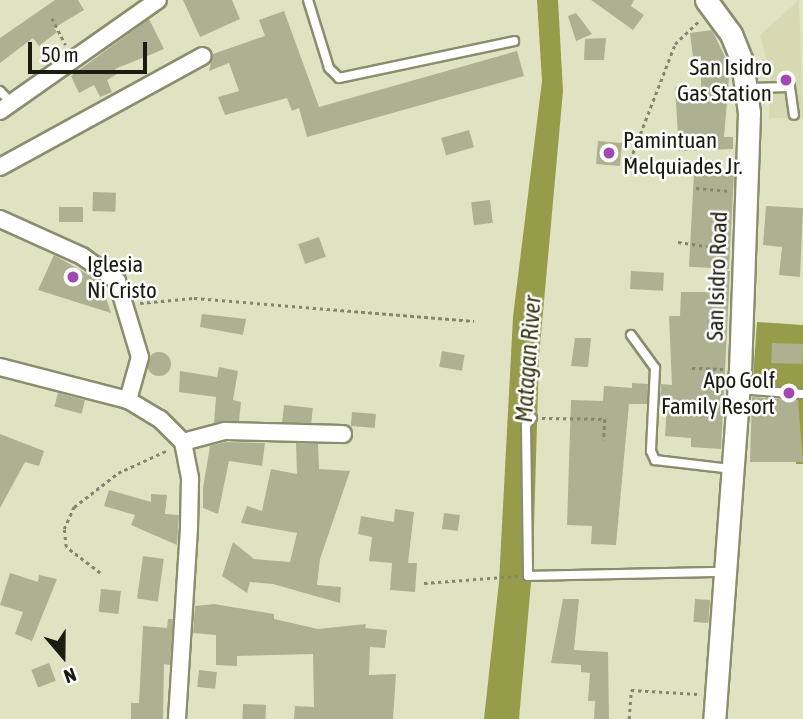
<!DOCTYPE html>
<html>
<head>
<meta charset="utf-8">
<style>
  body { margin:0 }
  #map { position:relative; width:803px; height:719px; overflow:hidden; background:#e0e3c2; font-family:"Asap Condensed",sans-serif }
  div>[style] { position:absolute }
  .built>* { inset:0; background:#d6d9b1 }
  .water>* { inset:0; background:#979c4a }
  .building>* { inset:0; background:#aeb191; transform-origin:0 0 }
  .round { border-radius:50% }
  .path>* { height:2.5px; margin-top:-1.25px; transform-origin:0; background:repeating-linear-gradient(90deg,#84866f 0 3.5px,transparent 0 7px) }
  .roads { filter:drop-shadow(2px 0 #8b8e6e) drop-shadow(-2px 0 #8b8e6e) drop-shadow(0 2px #8b8e6e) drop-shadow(0 -2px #8b8e6e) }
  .lane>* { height:8px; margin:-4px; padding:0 4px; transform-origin:4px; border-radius:4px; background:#fff }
  .street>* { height:16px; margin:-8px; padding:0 8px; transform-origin:8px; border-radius:8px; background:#fff }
  .secondary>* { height:21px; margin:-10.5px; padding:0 10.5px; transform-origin:10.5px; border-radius:10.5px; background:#fff }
  .dots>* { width:19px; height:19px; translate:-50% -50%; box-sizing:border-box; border:4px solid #fff; border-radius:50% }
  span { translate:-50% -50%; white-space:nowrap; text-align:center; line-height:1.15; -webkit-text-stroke:5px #fff; paint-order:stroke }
  .poi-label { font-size:23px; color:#1b1c10 }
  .right { translate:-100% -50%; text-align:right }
  .left { translate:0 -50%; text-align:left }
  .street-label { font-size:23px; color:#1b1c10 }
  .water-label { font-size:24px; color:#383a16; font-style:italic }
  .north { position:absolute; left:28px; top:621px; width:70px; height:70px; -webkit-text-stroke:5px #fff; paint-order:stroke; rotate:160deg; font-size:19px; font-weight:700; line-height:28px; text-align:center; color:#1b1c10 }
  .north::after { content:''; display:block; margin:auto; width:24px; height:32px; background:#1b1c10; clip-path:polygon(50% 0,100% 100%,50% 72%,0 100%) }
  .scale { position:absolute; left:28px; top:42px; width:119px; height:32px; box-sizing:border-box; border:4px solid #1b1c10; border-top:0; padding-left:9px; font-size:21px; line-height:24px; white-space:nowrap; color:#1b1c10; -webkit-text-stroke:5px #fff; paint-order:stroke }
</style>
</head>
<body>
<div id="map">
  <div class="built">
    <i style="clip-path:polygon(799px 0,803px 118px,769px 118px,770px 72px,760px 35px)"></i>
  </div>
  <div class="water">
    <i style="clip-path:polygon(537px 0,558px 0,563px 91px,539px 357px,533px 560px,519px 719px,484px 719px,499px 582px,513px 317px,542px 81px)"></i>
    <i style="clip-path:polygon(757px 322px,803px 325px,803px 464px,796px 464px,798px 395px,752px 392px)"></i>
  </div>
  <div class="building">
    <i style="clip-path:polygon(55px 0,78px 0,84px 10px,54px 28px,57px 32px,39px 46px,33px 38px,0 63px,0 38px)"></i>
    <i style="clip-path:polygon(183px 0,232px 0,240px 19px,200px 37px)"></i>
    <i style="clip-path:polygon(591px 0,634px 0,631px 6px,644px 15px,633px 30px)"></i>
    <i style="clip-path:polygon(284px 11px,319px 107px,517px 51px,524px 76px,307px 137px,299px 108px,292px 111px,287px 98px,225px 115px,218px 97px,239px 91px,229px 63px,209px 71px,213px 54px,265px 36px,259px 20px)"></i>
    <i style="clip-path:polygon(576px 13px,592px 34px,576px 41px,568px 16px)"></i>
    <i style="clip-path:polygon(149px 19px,164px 49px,115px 69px,117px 74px,107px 80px,112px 92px,100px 97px,94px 85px,79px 93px,71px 76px)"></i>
    <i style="clip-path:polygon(712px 30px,730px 67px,724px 137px,733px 137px,733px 149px,679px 151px,675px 87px,701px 89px,701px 56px,693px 57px,690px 33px)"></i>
    <i style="clip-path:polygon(606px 38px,604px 60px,584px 60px,585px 39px)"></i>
    <i style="left:469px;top:130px;width:18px;height:29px;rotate:74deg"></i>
    <i style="left:598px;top:141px;width:24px;height:23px;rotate:5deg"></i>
    <i style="left:694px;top:172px;width:40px;height:95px;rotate:3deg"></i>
    <i style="left:93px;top:192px;width:23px;height:19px;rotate:2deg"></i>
    <i style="left:490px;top:200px;width:23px;height:19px;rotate:83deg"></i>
    <i style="clip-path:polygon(766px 206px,803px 208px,800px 277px,779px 275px,782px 247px,763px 245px)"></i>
    <i style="left:59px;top:207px;width:24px;height:15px"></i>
    <i style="left:319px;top:237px;width:21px;height:22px;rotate:71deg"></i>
    <i style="clip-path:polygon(54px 255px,101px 282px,111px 313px,38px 290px)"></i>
    <i style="clip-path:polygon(717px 270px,730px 271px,721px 449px,691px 447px,691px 438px,665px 436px,667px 405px,660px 405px,661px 384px,672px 385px,669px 316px,680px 316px,681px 292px,717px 292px)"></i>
    <i style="left:631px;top:271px;width:33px;height:18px;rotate:3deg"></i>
    <i style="clip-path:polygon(202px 314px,246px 319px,243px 335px,200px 327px)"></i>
    <i style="clip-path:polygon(575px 338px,591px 338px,588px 367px,571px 366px)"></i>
    <i style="left:772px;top:343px;width:31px;height:20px;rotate:2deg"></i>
    <i style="left:442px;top:351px;width:23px;height:16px;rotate:10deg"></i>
    <i class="round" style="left:147px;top:352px;width:24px;height:24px"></i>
    <i style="clip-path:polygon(219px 367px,238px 371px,233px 400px,241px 402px,239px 421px,214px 423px,216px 397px,179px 392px,180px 371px,217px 377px)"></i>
    <i style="clip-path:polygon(632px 383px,648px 384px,647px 404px,629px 404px,616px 545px,591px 544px,592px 526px,567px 525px,571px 400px,603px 401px,604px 386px,632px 388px)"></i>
    <i style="left:58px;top:393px;width:28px;height:14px;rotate:15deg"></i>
    <i style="clip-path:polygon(752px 397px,798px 400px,803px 462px,750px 462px)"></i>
    <i style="left:284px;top:405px;width:29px;height:17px;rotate:6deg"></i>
    <i style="left:352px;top:412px;width:24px;height:14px;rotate:5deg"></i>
    <i style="clip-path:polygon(0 434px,44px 451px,39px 466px,25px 462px,0 508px)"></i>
    <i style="clip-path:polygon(226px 442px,265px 443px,262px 466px,229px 461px,218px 514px,203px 508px,203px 488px,210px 446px)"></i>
    <i style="clip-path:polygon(296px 443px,318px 444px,319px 469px,350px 471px,320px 559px,317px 585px,341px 587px,340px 603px,273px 584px,250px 582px,247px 593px,222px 576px,233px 542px,254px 559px,290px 562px,297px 533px,241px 523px,247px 506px,262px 511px,271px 469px,297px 474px)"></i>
    <i style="clip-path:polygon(109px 490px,151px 502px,151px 494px,167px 495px,165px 514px,179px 515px,177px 545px,131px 525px,135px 515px,104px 506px)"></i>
    <i style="clip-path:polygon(395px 509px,414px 512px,408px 563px,417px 563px,415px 592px,390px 590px,392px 563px,369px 561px,372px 537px,358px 534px,361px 516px,394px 522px)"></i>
    <i style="left:444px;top:513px;width:16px;height:16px;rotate:7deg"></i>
    <i style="left:143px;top:556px;width:21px;height:43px;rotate:8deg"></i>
    <i style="clip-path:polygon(10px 573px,38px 582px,39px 575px,57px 579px,32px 641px,15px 634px,23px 612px,0 605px)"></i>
    <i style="left:101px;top:589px;width:20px;height:23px;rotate:6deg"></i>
    <i style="clip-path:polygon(563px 599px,579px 599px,574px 650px,608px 652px,609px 719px,594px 719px,595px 701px,588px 701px,590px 673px,581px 672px,581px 665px,551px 663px)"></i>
    <i style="left:695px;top:599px;width:15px;height:23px;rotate:4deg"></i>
    <i style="clip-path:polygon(214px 604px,274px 614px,274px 619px,318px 629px,366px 624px,365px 628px,387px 630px,385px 648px,370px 647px,369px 675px,396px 674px,393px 719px,294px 719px,295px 706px,314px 707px,313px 654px,237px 656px,237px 666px,216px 665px,216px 635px,193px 633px,195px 606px)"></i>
    <i style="clip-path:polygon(168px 619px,173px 619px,170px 665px,164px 664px,163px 719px,131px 719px,131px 703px,139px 703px,143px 626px,167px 628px)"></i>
    <i style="left:49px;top:663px;width:19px;height:19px;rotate:69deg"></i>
    <i style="left:199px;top:670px;width:18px;height:17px;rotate:6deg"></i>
    <i style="left:243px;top:704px;width:23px;height:15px;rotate:2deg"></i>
  </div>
  <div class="path">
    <i style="left:52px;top:18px;width:30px;rotate:63deg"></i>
    <i style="left:630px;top:160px;width:124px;rotate:-68.8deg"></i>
    <i style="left:675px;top:44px;width:33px;rotate:-44deg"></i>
    <i style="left:696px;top:188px;width:33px;rotate:5deg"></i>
    <i style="left:678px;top:242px;width:49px;rotate:8.3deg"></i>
    <i style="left:140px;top:303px;width:54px;rotate:-5.3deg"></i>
    <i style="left:194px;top:298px;width:281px;rotate:4.7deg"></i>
    <i style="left:692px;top:368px;width:31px;rotate:2deg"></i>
    <i style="left:542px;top:418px;width:63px;rotate:0.9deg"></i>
    <i style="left:605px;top:419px;width:21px;rotate:93deg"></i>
    <i style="left:100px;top:573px;width:43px;rotate:-142.6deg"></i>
    <i style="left:66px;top:547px;width:18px;rotate:-96deg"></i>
    <i style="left:64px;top:529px;width:24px;rotate:-66deg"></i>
    <i style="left:74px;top:507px;width:56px;rotate:-37.7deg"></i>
    <i style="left:118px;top:473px;width:55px;rotate:-24.7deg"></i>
    <i style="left:424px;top:583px;width:94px;rotate:-4.3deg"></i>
    <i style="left:629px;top:719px;width:29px;rotate:-86deg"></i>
    <i style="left:631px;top:690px;width:67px;rotate:3.4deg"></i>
  </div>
  <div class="roads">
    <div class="lane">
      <i style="left:308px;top:0;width:71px;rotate:72.8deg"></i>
      <i style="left:329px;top:68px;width:14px;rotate:45deg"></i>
      <i style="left:339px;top:78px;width:179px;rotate:-11.9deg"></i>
      <i style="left:748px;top:88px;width:42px;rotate:-1.4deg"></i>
      <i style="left:790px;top:87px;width:28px;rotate:82deg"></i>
      <i style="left:0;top:91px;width:16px;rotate:47deg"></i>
      <i style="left:631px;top:335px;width:41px;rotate:54deg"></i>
      <i style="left:655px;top:368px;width:83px;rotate:92.8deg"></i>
      <i style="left:651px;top:451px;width:10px;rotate:66deg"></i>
      <i style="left:655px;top:460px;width:78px;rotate:6.7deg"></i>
      <i style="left:739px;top:389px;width:64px;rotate:4.5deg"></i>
      <i style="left:532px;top:418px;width:9px;rotate:131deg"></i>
      <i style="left:526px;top:425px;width:151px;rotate:89.2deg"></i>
      <i style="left:528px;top:576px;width:194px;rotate:-1.2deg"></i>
    </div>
    <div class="street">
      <i style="left:0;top:111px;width:193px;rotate:-35.1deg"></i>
      <i style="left:0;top:167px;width:231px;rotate:-28.7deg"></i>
      <i style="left:0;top:219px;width:90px;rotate:24.3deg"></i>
      <i style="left:82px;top:256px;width:43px;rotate:35.5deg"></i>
      <i style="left:117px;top:281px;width:79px;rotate:73.2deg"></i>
      <i style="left:140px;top:357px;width:45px;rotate:105.6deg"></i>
      <i style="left:0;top:367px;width:132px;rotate:14.5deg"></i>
      <i style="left:128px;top:400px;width:37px;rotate:31deg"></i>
      <i style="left:160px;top:419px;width:33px;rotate:45deg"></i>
      <i style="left:183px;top:442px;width:38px;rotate:79deg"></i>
      <i style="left:190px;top:479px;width:49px;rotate:91.2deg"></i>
      <i style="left:189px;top:528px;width:191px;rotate:93.6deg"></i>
      <i style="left:183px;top:442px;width:43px;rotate:-14.7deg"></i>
      <i style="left:225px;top:431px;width:118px;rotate:1.5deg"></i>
    </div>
    <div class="secondary">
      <i style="left:706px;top:0;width:42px;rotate:53.7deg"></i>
      <i style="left:731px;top:34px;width:29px;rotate:68deg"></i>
      <i style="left:742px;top:61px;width:52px;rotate:82.3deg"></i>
      <i style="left:749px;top:113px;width:256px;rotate:92deg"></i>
      <i style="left:740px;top:369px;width:351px;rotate:94.2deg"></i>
    </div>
  </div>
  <div class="dots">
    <i style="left:786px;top:80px;background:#a049b5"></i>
    <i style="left:609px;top:153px;background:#a049b5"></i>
    <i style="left:73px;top:277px;background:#a049b5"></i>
    <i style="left:789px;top:393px;background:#a049b5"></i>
  </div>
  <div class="poi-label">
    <span class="right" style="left:772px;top:80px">San Isidro<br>Gas Station</span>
    <span class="left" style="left:623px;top:153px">Pamintuan<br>Melquiades Jr.</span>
    <span class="left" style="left:87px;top:277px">Iglesia<br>Ni Cristo</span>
    <span class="right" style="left:775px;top:393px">Apo Golf<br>Family Resort</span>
  </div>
  <div class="street-label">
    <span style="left:717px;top:276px;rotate:-88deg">San Isidro Road</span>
  </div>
  <div class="water-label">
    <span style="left:528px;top:359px;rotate:-86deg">Matagan River</span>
  </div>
  <div class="north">N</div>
  <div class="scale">50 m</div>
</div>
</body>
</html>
